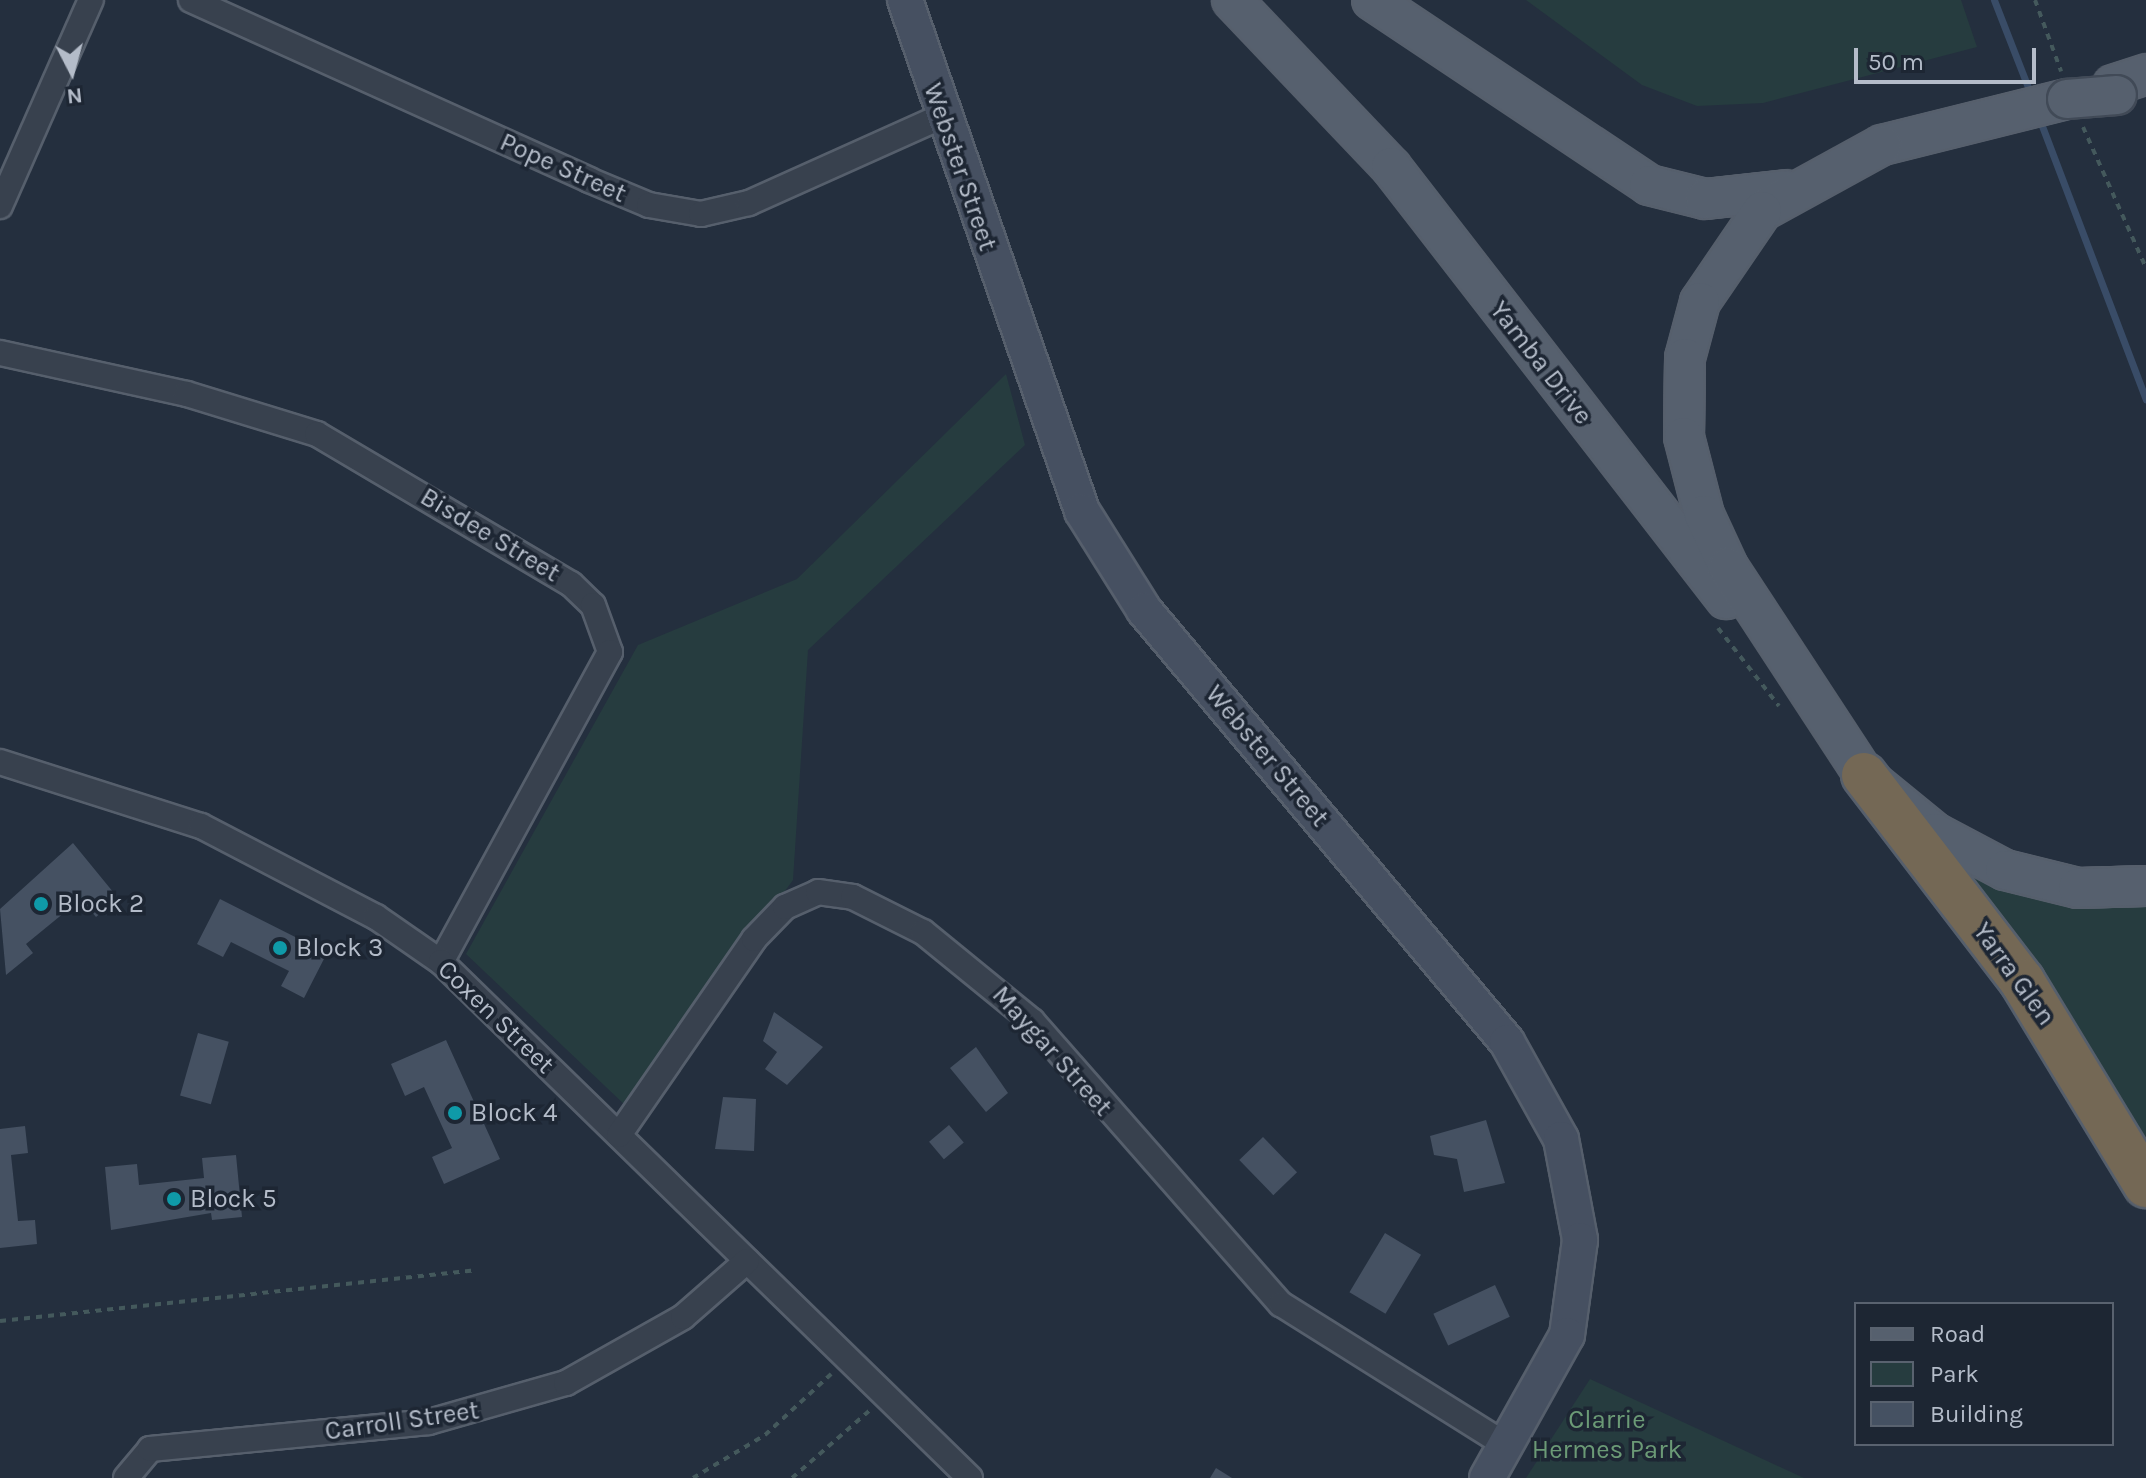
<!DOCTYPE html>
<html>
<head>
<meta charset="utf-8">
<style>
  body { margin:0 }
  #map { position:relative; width:2146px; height:1478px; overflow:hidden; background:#242f3e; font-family:Karla,sans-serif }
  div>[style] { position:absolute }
  .green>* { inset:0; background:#263c3f }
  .stream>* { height:7px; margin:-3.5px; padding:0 3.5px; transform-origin:3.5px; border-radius:3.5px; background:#394c67 }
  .building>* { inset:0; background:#455162; transform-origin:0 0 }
  .path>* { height:4px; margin-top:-2px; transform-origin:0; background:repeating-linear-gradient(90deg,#44595c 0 6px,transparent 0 12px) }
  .roads { filter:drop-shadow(2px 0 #565f6c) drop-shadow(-2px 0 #565f6c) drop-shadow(0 2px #565f6c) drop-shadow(0 -2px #565f6c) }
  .street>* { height:24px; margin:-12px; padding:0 12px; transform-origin:12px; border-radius:12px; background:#38414e }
  .secondary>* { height:34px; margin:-17px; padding:0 17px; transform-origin:17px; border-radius:17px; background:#465061 }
  .primary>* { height:38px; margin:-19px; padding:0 19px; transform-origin:19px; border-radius:19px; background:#56606e }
  .highway>* { height:44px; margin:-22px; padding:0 22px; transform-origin:22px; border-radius:22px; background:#746855 }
  .bridges { filter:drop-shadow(2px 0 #414a57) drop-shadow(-2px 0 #414a57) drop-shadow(0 2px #414a57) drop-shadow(0 -2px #414a57) }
  .primary-bridge>* { height:38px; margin:-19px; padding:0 19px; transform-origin:19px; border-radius:19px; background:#56606e }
  .dots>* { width:22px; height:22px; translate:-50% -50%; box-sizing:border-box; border:4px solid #1d2633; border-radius:50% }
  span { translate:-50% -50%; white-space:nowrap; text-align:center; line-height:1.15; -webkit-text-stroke:7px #1d2633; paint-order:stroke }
  .street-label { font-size:26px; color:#b4bcc9 }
  .poi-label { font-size:26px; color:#b4bcc9 }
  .left { translate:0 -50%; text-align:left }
  .park-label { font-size:26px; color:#6b9a76 }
  .legend { position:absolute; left:1854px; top:1302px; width:260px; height:144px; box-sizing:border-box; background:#1d2633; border:2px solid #59626f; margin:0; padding:10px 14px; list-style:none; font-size:24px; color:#b4bcc9 }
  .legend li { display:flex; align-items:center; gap:16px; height:40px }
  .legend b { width:40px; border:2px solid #59626f }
  .north { position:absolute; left:32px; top:32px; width:80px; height:80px; -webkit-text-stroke:6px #1d2633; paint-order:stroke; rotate:174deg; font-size:22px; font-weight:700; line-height:32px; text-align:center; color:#b4bcc9 }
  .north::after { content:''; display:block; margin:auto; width:28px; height:36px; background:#b4bcc9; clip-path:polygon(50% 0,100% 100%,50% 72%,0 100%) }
  .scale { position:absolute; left:1854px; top:48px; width:182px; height:36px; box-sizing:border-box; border:4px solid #b4bcc9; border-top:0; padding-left:10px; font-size:24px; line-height:28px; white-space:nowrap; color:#b4bcc9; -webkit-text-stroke:6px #1d2633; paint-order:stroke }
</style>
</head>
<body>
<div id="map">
  <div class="green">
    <i style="clip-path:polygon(1526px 0,1961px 0,1977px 47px,1763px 103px,1697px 106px,1642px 85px)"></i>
    <i style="clip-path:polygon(1006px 374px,1025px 445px,808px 650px,793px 880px,627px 1107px,466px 954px,638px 645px,797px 579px)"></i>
    <i style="clip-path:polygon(1941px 845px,2146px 892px,2146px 1152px)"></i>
    <i style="clip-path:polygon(1590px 1379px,1804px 1478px,1526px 1478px)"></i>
  </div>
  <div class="stream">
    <i style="left:1994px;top:0;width:102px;rotate:68.7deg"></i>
    <i style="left:2039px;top:118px;width:301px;rotate:69.2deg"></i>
  </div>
  <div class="building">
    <i style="clip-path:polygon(73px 843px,118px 898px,96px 917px,81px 899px,26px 944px,33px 953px,6px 975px,0 909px)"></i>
    <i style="clip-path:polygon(220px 899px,327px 953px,304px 998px,281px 986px,289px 971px,231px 942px,223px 957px,197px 944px)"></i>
    <i style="clip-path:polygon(774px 1012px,823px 1047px,787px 1085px,765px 1069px,777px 1052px,763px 1041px)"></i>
    <i style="left:198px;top:1033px;width:32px;height:65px;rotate:16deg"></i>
    <i style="clip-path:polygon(446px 1040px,500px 1159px,444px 1184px,432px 1157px,452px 1148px,424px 1087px,405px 1096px,391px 1064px)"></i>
    <i style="clip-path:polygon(976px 1047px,1008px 1093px,986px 1112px,950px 1068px)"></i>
    <i style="clip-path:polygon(723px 1097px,756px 1099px,754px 1151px,715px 1149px)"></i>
    <i style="clip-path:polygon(1486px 1120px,1505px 1183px,1464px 1192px,1457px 1159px,1434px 1155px,1430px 1136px)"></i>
    <i style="left:949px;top:1125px;width:23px;height:26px;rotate:50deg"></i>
    <i style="clip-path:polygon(25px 1126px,28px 1153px,11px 1155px,18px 1221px,35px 1220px,37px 1244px,0 1248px,0 1129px)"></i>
    <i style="left:1263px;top:1137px;width:49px;height:33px;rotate:46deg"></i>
    <i style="clip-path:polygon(236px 1155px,242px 1217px,212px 1220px,211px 1213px,111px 1230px,105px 1167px,137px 1164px,139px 1185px,204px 1178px,202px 1158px)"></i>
    <i style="left:1385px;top:1233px;width:42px;height:69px;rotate:31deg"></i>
    <i style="left:1495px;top:1285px;width:35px;height:68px;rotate:65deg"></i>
    <i style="clip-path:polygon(1216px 1468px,1232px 1478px,1210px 1478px)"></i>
  </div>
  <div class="path">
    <i style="left:2035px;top:0;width:76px;rotate:69.9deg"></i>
    <i style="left:2083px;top:127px;width:154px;rotate:65.9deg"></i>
    <i style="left:1718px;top:628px;width:99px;rotate:52deg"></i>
    <i style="left:0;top:1321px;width:478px;rotate:-6.1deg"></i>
    <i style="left:693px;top:1478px;width:84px;rotate:-30.8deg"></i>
    <i style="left:765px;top:1435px;width:90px;rotate:-42.7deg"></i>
    <i style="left:792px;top:1478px;width:102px;rotate:-41deg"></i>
  </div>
  <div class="roads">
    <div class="street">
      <i style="left:191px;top:0;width:437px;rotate:24.3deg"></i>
      <i style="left:589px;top:180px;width:65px;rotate:22.6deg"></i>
      <i style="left:649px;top:205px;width:53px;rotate:9.8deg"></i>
      <i style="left:701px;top:214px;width:49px;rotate:-12.9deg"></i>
      <i style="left:749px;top:203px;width:213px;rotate:-24.2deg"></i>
      <i style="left:0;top:206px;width:225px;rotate:-66.2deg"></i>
      <i style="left:0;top:353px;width:191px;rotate:12.4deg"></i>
      <i style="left:187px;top:394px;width:136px;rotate:17.1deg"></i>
      <i style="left:317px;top:434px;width:295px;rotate:30.6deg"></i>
      <i style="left:571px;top:584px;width:30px;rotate:44deg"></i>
      <i style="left:593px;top:605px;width:50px;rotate:70.1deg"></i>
      <i style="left:610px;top:652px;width:353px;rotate:118.6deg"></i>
      <i style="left:0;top:762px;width:211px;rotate:17.7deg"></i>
      <i style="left:201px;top:826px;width:197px;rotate:27.5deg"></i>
      <i style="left:376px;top:917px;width:79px;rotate:34.7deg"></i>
      <i style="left:441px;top:962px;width:739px;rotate:44.29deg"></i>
      <i style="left:619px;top:1135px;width:238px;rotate:-55.4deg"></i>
      <i style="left:754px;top:939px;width:45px;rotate:-45.9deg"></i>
      <i style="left:785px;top:907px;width:36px;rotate:-24deg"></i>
      <i style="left:818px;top:892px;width:35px;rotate:8deg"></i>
      <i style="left:853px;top:897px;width:78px;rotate:26.6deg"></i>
      <i style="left:923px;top:932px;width:141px;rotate:39.2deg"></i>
      <i style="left:1032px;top:1021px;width:377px;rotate:48.7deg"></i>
      <i style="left:1281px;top:1304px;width:267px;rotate:32.1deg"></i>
      <i style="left:126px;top:1478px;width:38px;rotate:-50deg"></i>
      <i style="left:150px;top:1449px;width:280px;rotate:-5.5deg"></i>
      <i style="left:429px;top:1422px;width:142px;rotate:-15.9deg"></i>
      <i style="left:566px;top:1383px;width:134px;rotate:-29.4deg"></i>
      <i style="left:683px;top:1317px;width:85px;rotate:-41.2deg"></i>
    </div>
    <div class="secondary">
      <i style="left:905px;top:0;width:541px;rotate:70.89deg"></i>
      <i style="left:1082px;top:511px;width:117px;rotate:57.9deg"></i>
      <i style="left:1144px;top:610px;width:564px;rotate:49.96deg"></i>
      <i style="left:1507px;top:1042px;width:111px;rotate:60.9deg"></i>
      <i style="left:1561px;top:1139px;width:103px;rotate:79.3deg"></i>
      <i style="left:1580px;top:1240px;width:96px;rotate:97.8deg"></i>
      <i style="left:1567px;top:1335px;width:164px;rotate:119.2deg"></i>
    </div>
    <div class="primary">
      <i style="left:1232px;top:0;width:231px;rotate:46.4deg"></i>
      <i style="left:1391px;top:167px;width:547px;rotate:52.21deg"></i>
      <i style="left:1372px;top:0;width:333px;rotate:33.7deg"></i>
      <i style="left:1649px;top:185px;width:58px;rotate:14deg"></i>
      <i style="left:1705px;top:199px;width:81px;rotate:-6.3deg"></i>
      <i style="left:2113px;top:85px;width:35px;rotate:-18deg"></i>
      <i style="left:2067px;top:99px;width:191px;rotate:166deg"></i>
      <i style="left:1882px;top:145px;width:137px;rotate:151.2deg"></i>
      <i style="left:1762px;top:211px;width:110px;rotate:124.3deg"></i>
      <i style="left:1700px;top:302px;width:58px;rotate:105deg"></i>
      <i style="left:1685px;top:358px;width:79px;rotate:90.7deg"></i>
      <i style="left:1684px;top:437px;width:81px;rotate:75.6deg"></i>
      <i style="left:1704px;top:515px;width:57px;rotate:65.2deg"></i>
      <i style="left:1728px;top:567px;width:249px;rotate:56.8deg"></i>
      <i style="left:1864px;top:775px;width:92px;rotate:39.2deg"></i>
      <i style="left:1935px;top:833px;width:79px;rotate:27.9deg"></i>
      <i style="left:2005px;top:870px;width:75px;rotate:13.9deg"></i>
      <i style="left:2078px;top:888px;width:68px;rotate:-1.7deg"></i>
    </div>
    <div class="highway">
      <i style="left:1864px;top:775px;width:260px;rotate:52.5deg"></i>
      <i style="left:2022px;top:981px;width:239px;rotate:58.7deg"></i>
    </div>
  </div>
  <div class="bridges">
    <div class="primary-bridge">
      <i style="left:2067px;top:99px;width:50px;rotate:-4.6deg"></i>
    </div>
  </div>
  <div class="dots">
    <i style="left:41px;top:904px;background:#0f9aa8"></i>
    <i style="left:280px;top:948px;background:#0f9aa8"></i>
    <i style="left:455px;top:1113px;background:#0f9aa8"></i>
    <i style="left:174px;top:1199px;background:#0f9aa8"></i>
  </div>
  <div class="street-label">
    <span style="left:960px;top:167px;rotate:71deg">Webster Street</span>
    <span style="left:563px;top:168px;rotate:24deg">Pope Street</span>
    <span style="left:1541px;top:363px;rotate:52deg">Yamba Drive</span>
    <span style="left:490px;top:535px;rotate:31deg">Bisdee Street</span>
    <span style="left:1267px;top:756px;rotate:50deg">Webster Street</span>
    <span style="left:2014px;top:974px;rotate:54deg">Yarra Glen</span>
    <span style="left:496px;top:1017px;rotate:44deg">Coxen Street</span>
    <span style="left:1052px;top:1051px;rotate:48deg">Maygar Street</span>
    <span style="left:402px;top:1421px;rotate:-8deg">Carroll Street</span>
  </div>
  <div class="poi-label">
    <span class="left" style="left:57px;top:904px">Block 2</span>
    <span class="left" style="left:296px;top:948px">Block 3</span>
    <span class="left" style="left:471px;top:1113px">Block 4</span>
    <span class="left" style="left:190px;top:1199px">Block 5</span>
  </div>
  <div class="park-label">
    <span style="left:1607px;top:1435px">Clarrie<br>Hermes Park</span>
  </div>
  <ul class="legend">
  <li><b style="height:10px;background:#56606e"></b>Road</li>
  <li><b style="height:22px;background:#263c3f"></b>Park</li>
  <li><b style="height:22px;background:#455162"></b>Building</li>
  </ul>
  <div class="north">N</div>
  <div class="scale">50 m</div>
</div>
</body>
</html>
